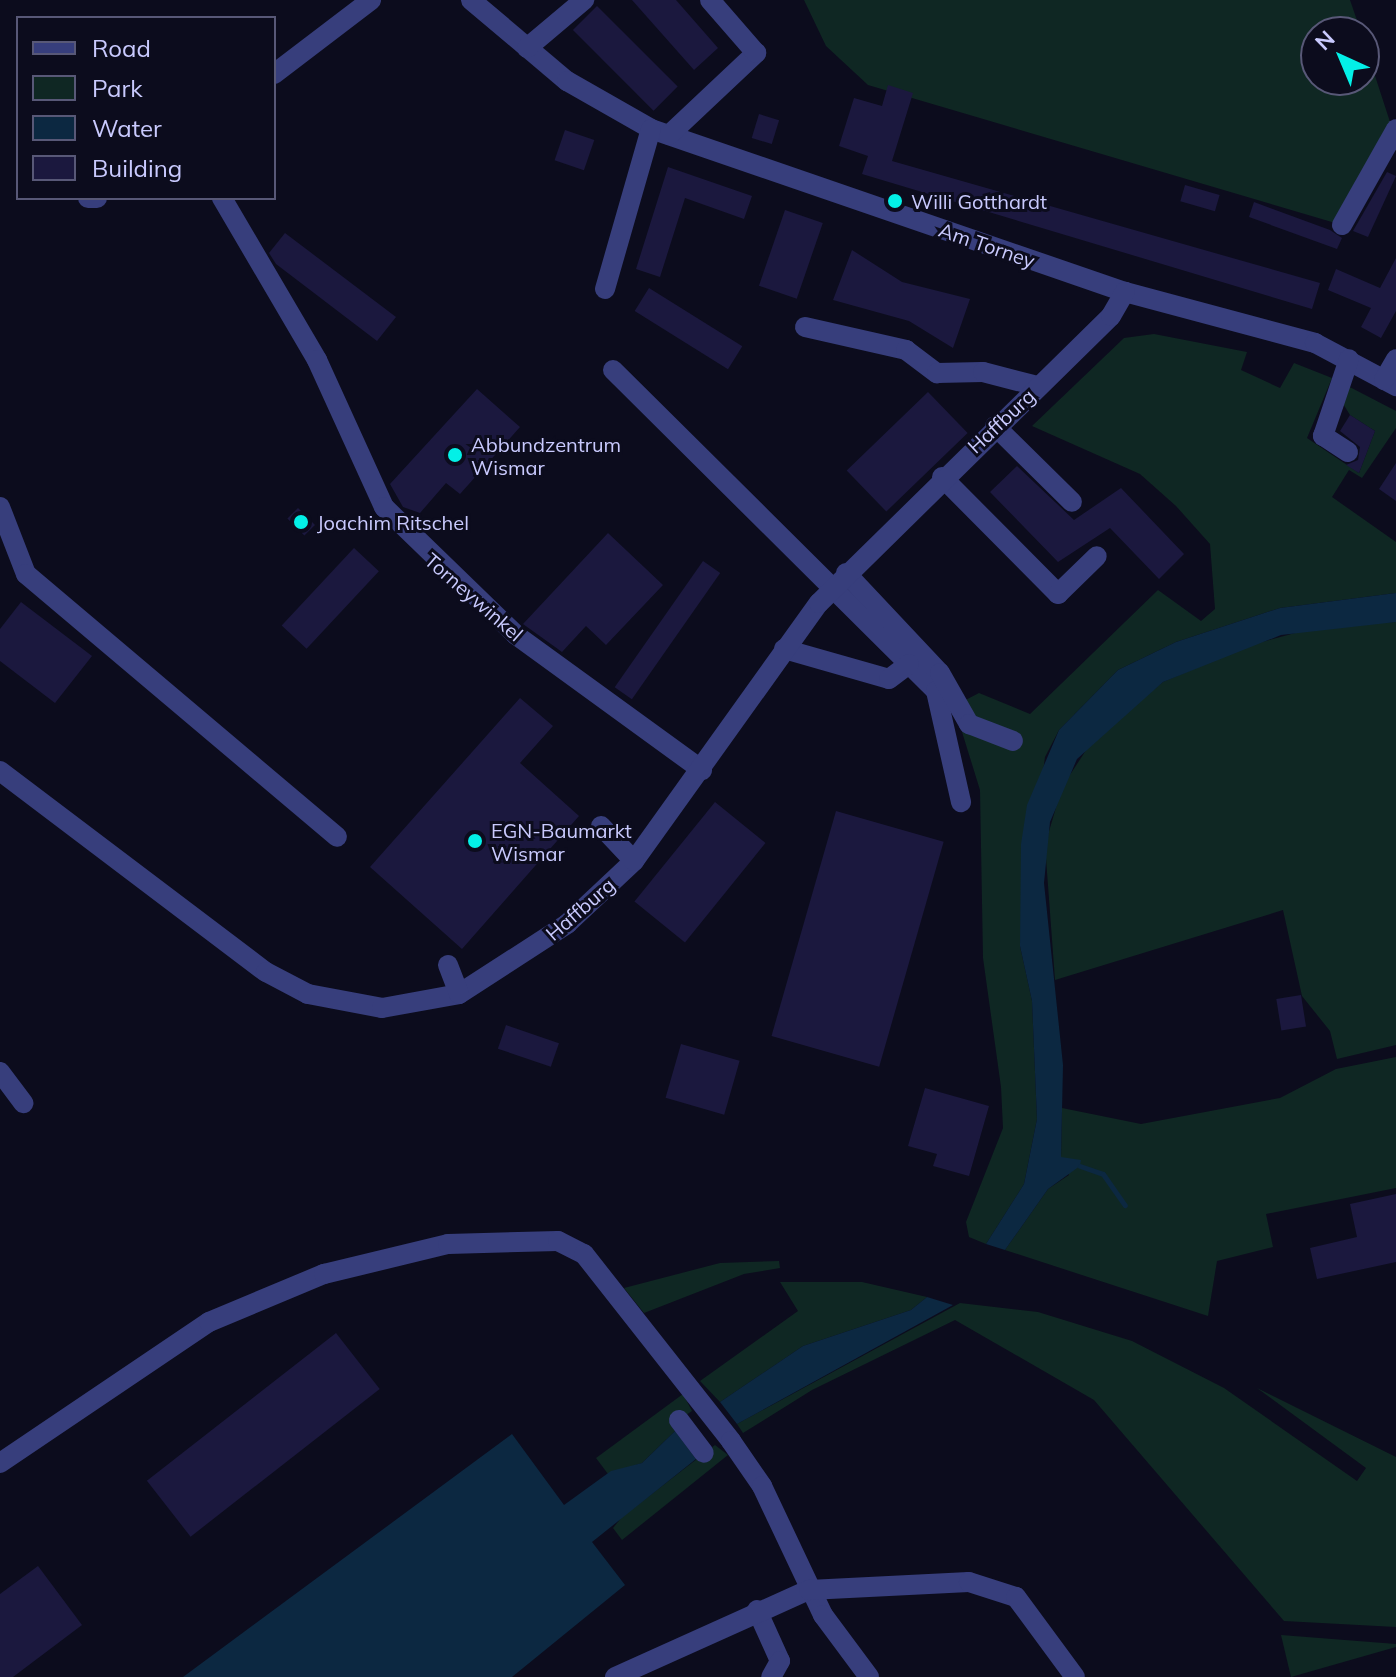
<!DOCTYPE html>
<html>
<head>
<meta charset="utf-8">
<style>
  body { margin:0 }
  #map { position:relative; width:1396px; height:1677px; overflow:hidden; background:#0c0c1d; font-family:Mulish,sans-serif }
  div>[style] { position:absolute }
  .green>* { inset:0; background:#0f2723 }
  .water>* { inset:0; background:#0c2841 }
  .stream>* { height:5px; margin:-2.5px; padding:0 2.5px; transform-origin:2.5px; border-radius:2.5px; background:#0c2841 }
  .building>* { inset:0; background:#1b183e; transform-origin:0 0 }
  .minor>* { height:20px; margin:-10px; padding:0 10px; transform-origin:10px; border-radius:10px; background:#373e7c }
  .dots>* { width:22px; height:22px; translate:-50% -50%; box-sizing:border-box; border:4px solid #0c0c1d; border-radius:50% }
  span { translate:-50% -50%; white-space:nowrap; text-align:center; line-height:1.15; -webkit-text-stroke:6px #0c0c1d; paint-order:stroke }
  .poi-label { font-size:20px; color:#c9cafe }
  .left { translate:0 -50%; text-align:left }
  .street-label { font-size:20px; color:#c9cafe }
  .legend { position:absolute; left:16px; top:16px; width:260px; height:184px; box-sizing:border-box; background:#0c0c1d; border:2px solid #585877; margin:0; padding:10px 14px; list-style:none; font-size:24px; color:#c9cafe }
  .legend li { display:flex; align-items:center; gap:16px; height:40px }
  .legend b { width:40px; border:2px solid #585877 }
  .north { position:absolute; left:1300px; top:16px; width:80px; height:80px; box-sizing:border-box; background:#0c0c1d; border:2px solid #585877; border-radius:50%; rotate:316deg; font-size:22px; font-weight:700; line-height:32px; text-align:center; color:#c9cafe }
  .north::after { content:''; display:block; margin:auto; width:28px; height:36px; background:#03f0e7; clip-path:polygon(50% 0,100% 100%,50% 72%,0 100%) }
</style>
</head>
<body>
<div id="map">
  <div class="green">
    <i style="clip-path:polygon(804px 0,1350px 0,1361px 32px,1316px 32px,1316px 80px,1364px 80px,1364px 42px,1392px 128px,1342px 225px,868px 85px,826px 46px)"></i>
    <i style="clip-path:polygon(1154px 334px,1247px 352px,1241px 370px,1280px 388px,1294px 363px,1332px 378px,1307px 438px,1359px 473px,1375px 431px,1350px 415px,1337px 394px,1342px 383px,1396px 411px,1396px 428px,1362px 478px,1349px 470px,1332px 497px,1396px 542px,1396px 593px,1280px 608px,1176px 642px,1118px 670px,1059px 730px,1045px 757px,1020px 946px,1032px 1001px,1037px 1119px,1024px 1184px,986px 1244px,969px 1237px,966px 1222px,1003px 1128px,1001px 1087px,983px 958px,980px 790px,954px 706px,979px 693px,1030px 714px,1158px 590px,1201px 621px,1215px 609px,1210px 544px,1176px 506px,1140px 474px,1032px 426px,1124px 338px)"></i>
    <i style="clip-path:polygon(1396px 622px,1396px 1045px,1337px 1059px,1330px 1031px,1302px 996px,1283px 910px,1055px 980px,1045px 845px,1062px 787px,1094px 738px,1163px 682px,1247px 646px,1325px 625px)"></i>
    <i style="clip-path:polygon(1396px 1057px,1396px 1188px,1266px 1214px,1273px 1247px,1217px 1261px,1208px 1316px,1005px 1250px,1048px 1189px,1069px 1175px,1061px 1157px,1062px 1108px,1141px 1124px,1280px 1098px,1336px 1069px)"></i>
    <i style="clip-path:polygon(779px 1261px,780px 1268px,744px 1274px,644px 1313px,624px 1288px,720px 1263px)"></i>
    <i style="clip-path:polygon(780px 1282px,862px 1282px,927px 1297px,911px 1310px,803px 1346px,720px 1402px,700px 1381px,798px 1311px)"></i>
    <i style="clip-path:polygon(960px 1303px,1038px 1312px,1132px 1341px,1224px 1388px,1357px 1481px,1366px 1468px,1257px 1388px,1396px 1457px,1396px 1627px,1284px 1621px,1094px 1400px,955px 1320px,812px 1390px,743px 1433px,737px 1424px)"></i>
    <i style="clip-path:polygon(683px 1394px,692px 1411px,671px 1425px,675px 1431px,642px 1463px,608px 1474px,596px 1458px)"></i>
    <i style="clip-path:polygon(715px 1445px,728px 1455px,622px 1540px,613px 1528px,622px 1517px)"></i>
    <i style="clip-path:polygon(1281px 1635px,1396px 1644px,1396px 1647px,1291px 1677px)"></i>
  </div>
  <div class="water">
    <i style="clip-path:polygon(1396px 593px,1396px 622px,1281px 635px,1163px 682px,1077px 759px,1050px 822px,1044px 883px,1063px 1065px,1061px 1157px,1081px 1160px,1080px 1166px,1048px 1189px,1005px 1250px,986px 1244px,1024px 1184px,1037px 1119px,1032px 1001px,1020px 946px,1021px 844px,1027px 805px,1059px 730px,1118px 670px,1176px 642px,1280px 608px)"></i>
    <i style="clip-path:polygon(927px 1297px,953px 1305px,737px 1424px,720px 1402px,803px 1346px,911px 1310px)"></i>
    <i style="clip-path:polygon(675px 1431px,696px 1459px,592px 1542px,625px 1585px,512px 1677px,183px 1677px,512px 1434px,564px 1505px,611px 1471px,642px 1463px)"></i>
  </div>
  <div class="stream">
    <i style="left:1080px;top:1166px;width:24px;rotate:19deg"></i>
    <i style="left:1103px;top:1174px;width:38px;rotate:55deg"></i>
  </div>
  <div class="building">
    <i style="clip-path:polygon(632px 0,676px 0,718px 48px,694px 70px)"></i>
    <i style="left:597px;top:6px;width:114px;height:34px;rotate:45deg"></i>
    <i style="clip-path:polygon(888px 85px,913px 93px,892px 161px,1320px 283px,1312px 309px,862px 174px,868px 156px,839px 146px,854px 98px,882px 106px)"></i>
    <i style="left:759px;top:114px;width:21px;height:25px;rotate:17deg"></i>
    <i style="left:565px;top:130px;width:31px;height:32px;rotate:19deg"></i>
    <i style="clip-path:polygon(668px 167px,752px 196px,744px 219px,685px 198px,660px 277px,636px 269px)"></i>
    <i style="clip-path:polygon(1387px 172px,1396px 176px,1368px 237px,1353px 231px)"></i>
    <i style="left:1185px;top:185px;width:36px;height:17px;rotate:16deg"></i>
    <i style="clip-path:polygon(1254px 202px,1330px 230px,1342px 238px,1337px 249px,1249px 217px)"></i>
    <i style="left:785px;top:210px;width:40px;height:80px;rotate:19deg"></i>
    <i style="clip-path:polygon(285px 233px,396px 317px,377px 341px,276px 264px,269px 253px)"></i>
    <i style="clip-path:polygon(852px 250px,902px 282px,970px 299px,953px 348px,909px 321px,833px 300px)"></i>
    <i style="clip-path:polygon(1396px 258px,1396px 311px,1381px 338px,1361px 327px,1371px 308px,1328px 290px,1336px 269px,1380px 288px)"></i>
    <i style="left:649px;top:288px;width:110px;height:27px;rotate:32deg"></i>
    <i style="clip-path:polygon(477px 389px,520px 427px,460px 494px,446px 483px,420px 513px,403px 507px,390px 484px)"></i>
    <i style="left:928px;top:392px;width:57px;height:113px;rotate:46deg"></i>
    <i style="clip-path:polygon(1350px 415px,1375px 431px,1359px 473px,1346px 465px,1358px 460px,1360px 447px,1340px 431px)"></i>
    <i style="clip-path:polygon(1396px 463px,1396px 501px,1379px 489px)"></i>
    <i style="clip-path:polygon(1017px 466px,1074px 520px,1121px 488px,1184px 554px,1159px 579px,1110px 528px,1058px 562px,990px 492px)"></i>
    <i style="left:298px;top:508px;width:24px;height:15px;rotate:45deg"></i>
    <i style="clip-path:polygon(608px 533px,663px 585px,606px 645px,586px 626px,562px 652px,523px 624px)"></i>
    <i style="left:354px;top:548px;width:34px;height:106px;rotate:43deg"></i>
    <i style="left:703px;top:561px;width:21px;height:154px;rotate:35deg"></i>
    <i style="clip-path:polygon(21px 602px,92px 656px,55px 703px,0 661px,0 629px)"></i>
    <i style="clip-path:polygon(520px 698px,553px 726px,520px 763px,579px 816px,462px 949px,370px 867px)"></i>
    <i style="left:715px;top:802px;width:65px;height:128px;rotate:39deg"></i>
    <i style="left:836px;top:811px;width:112px;height:234px;rotate:16deg"></i>
    <i style="left:1301px;top:995px;width:32px;height:25px;rotate:81deg"></i>
    <i style="left:506px;top:1025px;width:56px;height:25px;rotate:19deg"></i>
    <i style="left:681px;top:1044px;width:61px;height:56px;rotate:16deg"></i>
    <i style="clip-path:polygon(925px 1088px,989px 1106px,969px 1176px,933px 1166px,937px 1154px,908px 1146px)"></i>
    <i style="clip-path:polygon(1396px 1194px,1396px 1262px,1317px 1279px,1310px 1248px,1357px 1237px,1350px 1204px)"></i>
    <i style="left:336px;top:1333px;width:71px;height:240px;rotate:52deg"></i>
    <i style="clip-path:polygon(38px 1566px,82px 1625px,13px 1677px,0 1677px,0 1594px)"></i>
  </div>
  <div class="minor">
    <i style="left:471px;top:0;width:126px;rotate:40.2deg"></i>
    <i style="left:567px;top:81px;width:97px;rotate:29.7deg"></i>
    <i style="left:651px;top:129px;width:501px;rotate:18.98deg"></i>
    <i style="left:1125px;top:292px;width:197px;rotate:15deg"></i>
    <i style="left:1315px;top:343px;width:92px;rotate:28deg"></i>
    <i style="left:527px;top:48px;width:75px;rotate:-40.1deg"></i>
    <i style="left:274px;top:74px;width:122px;rotate:-37.3deg"></i>
    <i style="left:669px;top:135px;width:120px;rotate:-43.3deg"></i>
    <i style="left:756px;top:53px;width:70px;rotate:-131deg"></i>
    <i style="left:88px;top:198px;width:9px"></i>
    <i style="left:222px;top:198px;width:188px;rotate:59.6deg"></i>
    <i style="left:317px;top:360px;width:162px;rotate:65.5deg"></i>
    <i style="left:384px;top:507px;width:184px;rotate:44.1deg"></i>
    <i style="left:516px;top:635px;width:230px;rotate:36deg"></i>
    <i style="left:1342px;top:225px;width:110px;rotate:-60.6deg"></i>
    <i style="left:605px;top:289px;width:166px;rotate:-74deg"></i>
    <i style="left:805px;top:327px;width:104px;rotate:12.8deg"></i>
    <i style="left:906px;top:350px;width:39px;rotate:37deg"></i>
    <i style="left:937px;top:373px;width:46px;rotate:-1.2deg"></i>
    <i style="left:983px;top:372px;width:56px;rotate:14.5deg"></i>
    <i style="left:613px;top:370px;width:455px;rotate:44.8deg"></i>
    <i style="left:936px;top:691px;width:114px;rotate:77.3deg"></i>
    <i style="left:1384px;top:380px;width:24px;rotate:-60deg"></i>
    <i style="left:995px;top:426px;width:108px;rotate:44.6deg"></i>
    <i style="left:1348px;top:452px;width:30px;rotate:-147deg"></i>
    <i style="left:1323px;top:436px;width:81px;rotate:-71.3deg"></i>
    <i style="left:942px;top:477px;width:165px;rotate:45.2deg"></i>
    <i style="left:1058px;top:594px;width:54px;rotate:-44.3deg"></i>
    <i style="left:0;top:507px;width:72px;rotate:68.8deg"></i>
    <i style="left:26px;top:574px;width:407px;rotate:40.2deg"></i>
    <i style="left:846px;top:573px;width:137px;rotate:46.8deg"></i>
    <i style="left:940px;top:673px;width:59px;rotate:60.4deg"></i>
    <i style="left:969px;top:724px;width:47px;rotate:21.1deg"></i>
    <i style="left:784px;top:649px;width:109px;rotate:15.9deg"></i>
    <i style="left:889px;top:679px;width:25px;rotate:-37deg"></i>
    <i style="left:0;top:771px;width:333px;rotate:37.1deg"></i>
    <i style="left:266px;top:972px;width:47px;rotate:27.6deg"></i>
    <i style="left:308px;top:994px;width:75px;rotate:10.7deg"></i>
    <i style="left:382px;top:1008px;width:78px;rotate:-10.3deg"></i>
    <i style="left:459px;top:994px;width:129px;rotate:-32.9deg"></i>
    <i style="left:567px;top:924px;width:92px;rotate:-43.2deg"></i>
    <i style="left:634px;top:861px;width:317px;rotate:-54.4deg"></i>
    <i style="left:819px;top:603px;width:409px;rotate:-44.5deg"></i>
    <i style="left:1111px;top:316px;width:28px;rotate:-60deg"></i>
    <i style="left:601px;top:826px;width:48px;rotate:46.7deg"></i>
    <i style="left:448px;top:965px;width:31px;rotate:69deg"></i>
    <i style="left:0;top:1072px;width:39px;rotate:53deg"></i>
    <i style="left:679px;top:1420px;width:41px;rotate:52.9deg"></i>
    <i style="left:0;top:1463px;width:252px;rotate:-34deg"></i>
    <i style="left:209px;top:1322px;width:125px;rotate:-22.7deg"></i>
    <i style="left:324px;top:1274px;width:128px;rotate:-13.6deg"></i>
    <i style="left:448px;top:1244px;width:110px;rotate:-1.6deg"></i>
    <i style="left:558px;top:1241px;width:29px;rotate:27deg"></i>
    <i style="left:584px;top:1254px;width:238px;rotate:51.8deg"></i>
    <i style="left:731px;top:1441px;width:55px;rotate:55.4deg"></i>
    <i style="left:762px;top:1486px;width:143px;rotate:64.7deg"></i>
    <i style="left:823px;top:1615px;width:77px;rotate:53.4deg"></i>
    <i style="left:757px;top:1610px;width:56px;rotate:65.7deg"></i>
    <i style="left:780px;top:1661px;width:18px;rotate:119deg"></i>
    <i style="left:615px;top:1677px;width:213px;rotate:-24.2deg"></i>
    <i style="left:809px;top:1590px;width:160px;rotate:-2.9deg"></i>
    <i style="left:969px;top:1582px;width:49px;rotate:17.7deg"></i>
    <i style="left:1016px;top:1597px;width:99px;rotate:53.6deg"></i>
  </div>
  <div class="dots">
    <i style="left:895px;top:201px;background:#03f0e7"></i>
    <i style="left:455px;top:455px;background:#03f0e7"></i>
    <i style="left:301px;top:522px;background:#03f0e7"></i>
    <i style="left:475px;top:841px;background:#03f0e7"></i>
  </div>
  <div class="poi-label">
    <span class="left" style="left:911px;top:201px">Willi Gotthardt</span>
    <span class="left" style="left:471px;top:456px">Abbundzentrum<br>Wismar</span>
    <span class="left" style="left:317px;top:522px">Joachim Ritschel</span>
    <span class="left" style="left:491px;top:842px">EGN-Baumarkt<br>Wismar</span>
  </div>
  <div class="street-label">
    <span style="left:987px;top:245px;rotate:19deg">Am Torney</span>
    <span style="left:1001px;top:421px;rotate:-43deg">Haffburg</span>
    <span style="left:474px;top:597px;rotate:41deg">Torneywinkel</span>
    <span style="left:580px;top:909px;rotate:-41deg">Haffburg</span>
  </div>
  <ul class="legend">
  <li><b style="height:10px;background:#373e7c"></b>Road</li>
  <li><b style="height:22px;background:#0f2723"></b>Park</li>
  <li><b style="height:22px;background:#0c2841"></b>Water</li>
  <li><b style="height:22px;background:#1b183e"></b>Building</li>
  </ul>
  <div class="north">N</div>
</div>
</body>
</html>
